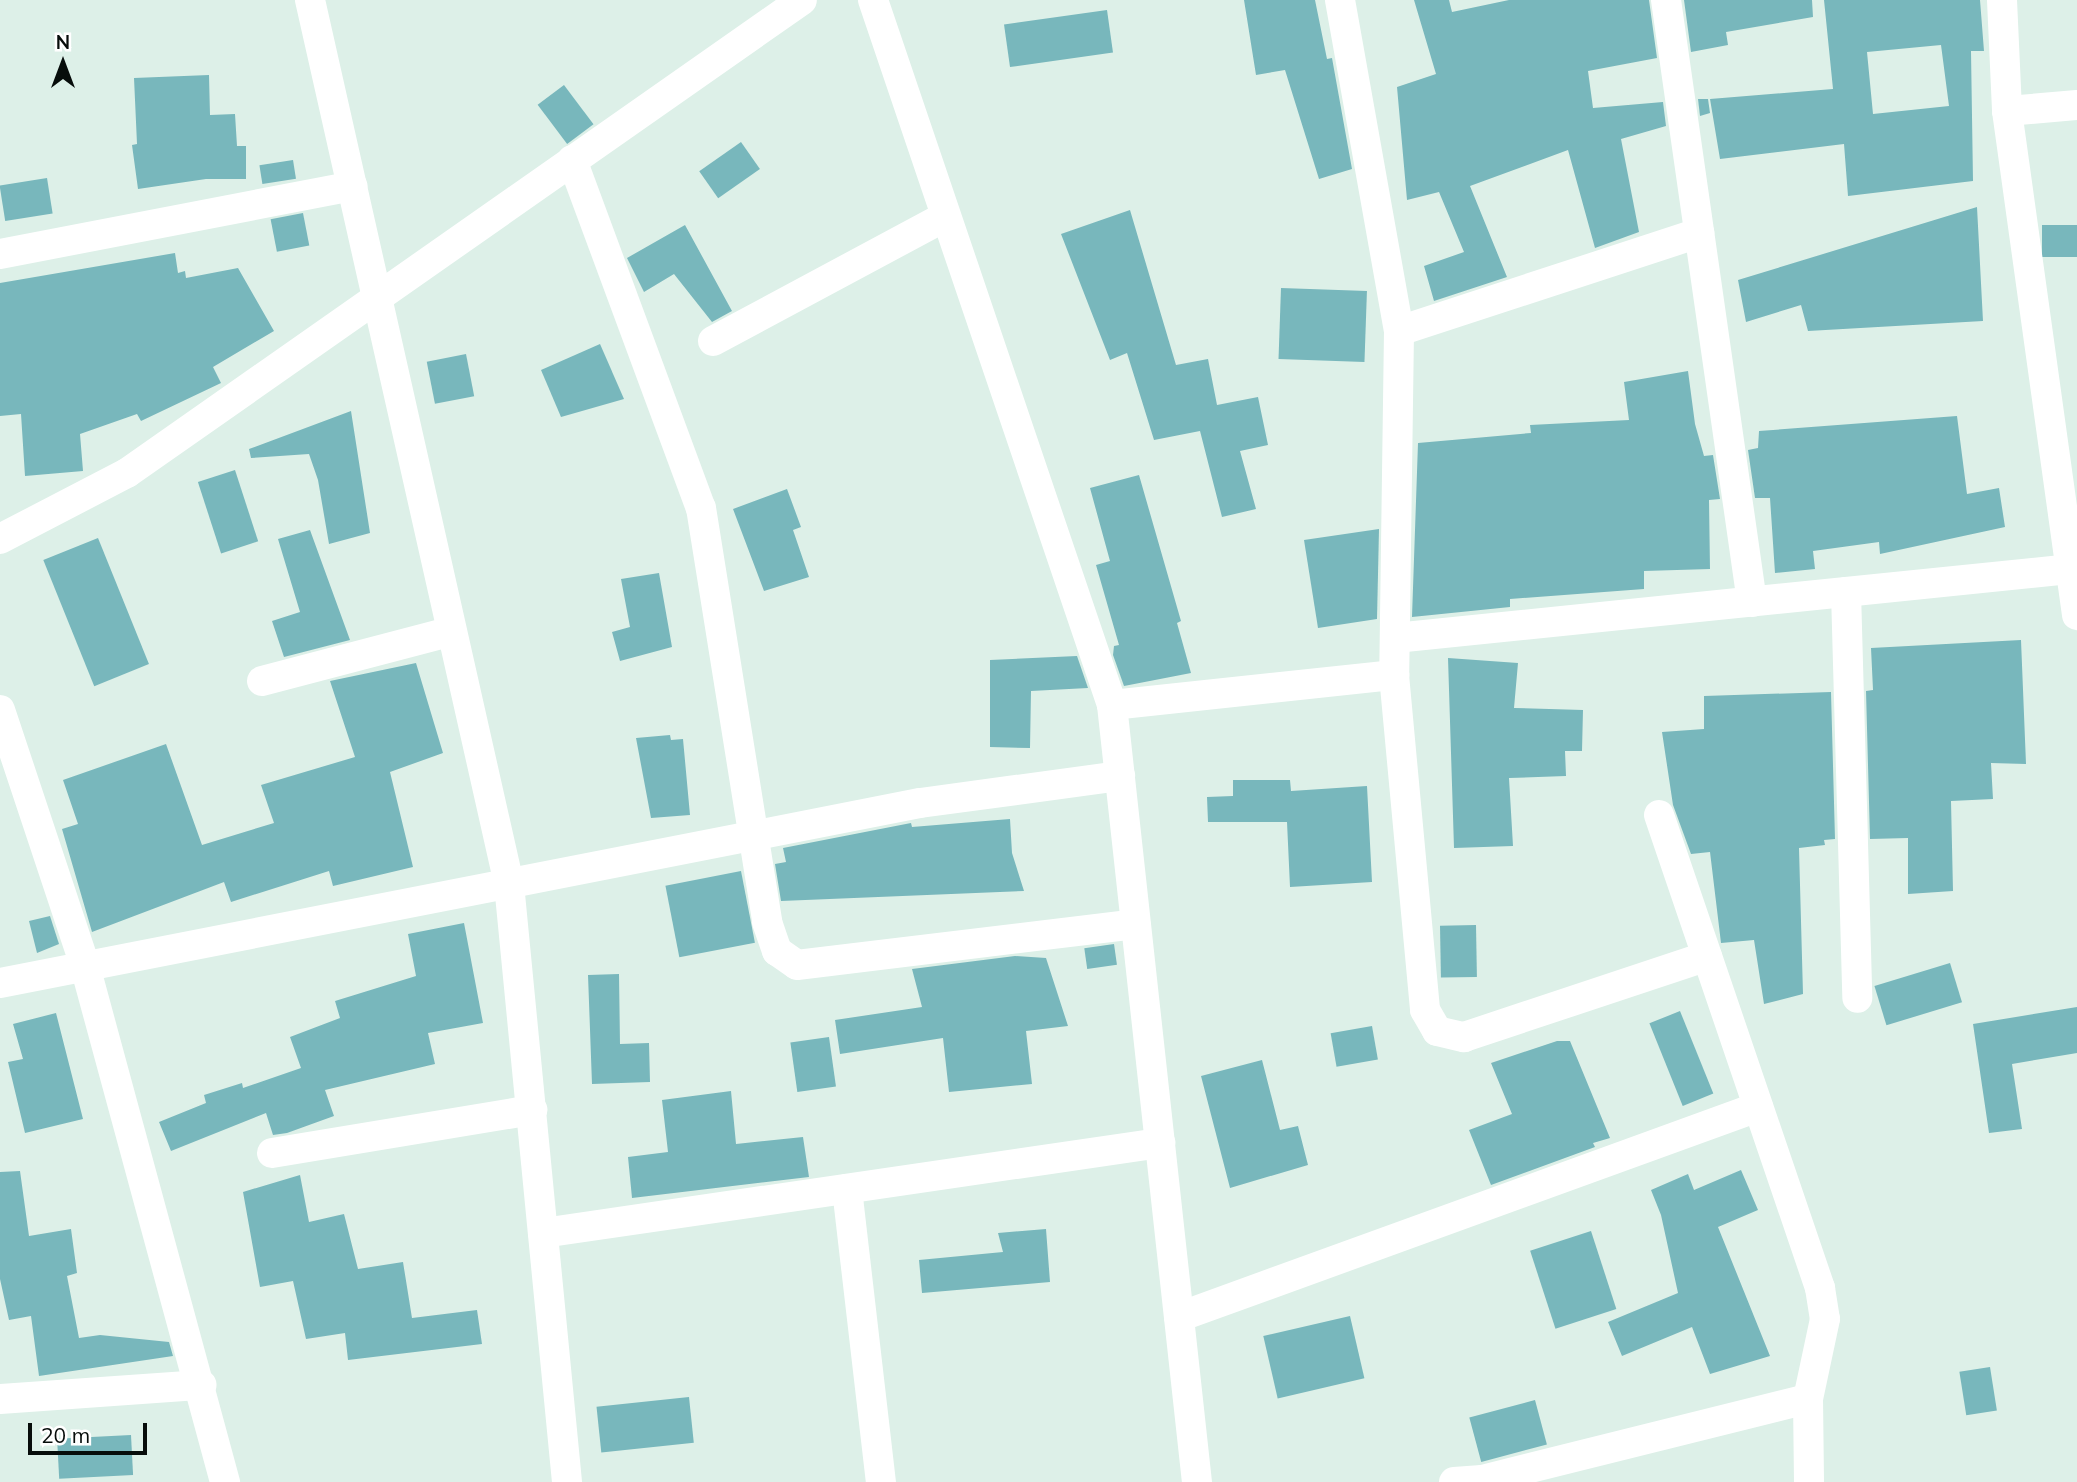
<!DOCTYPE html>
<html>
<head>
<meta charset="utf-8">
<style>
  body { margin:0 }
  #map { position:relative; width:2077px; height:1482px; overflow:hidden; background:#ddf0e8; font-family:Mulish,sans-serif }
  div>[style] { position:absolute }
  .building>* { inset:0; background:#78b7bc; transform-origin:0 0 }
  .minor>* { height:30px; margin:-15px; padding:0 15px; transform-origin:15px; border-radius:15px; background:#fff }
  span { translate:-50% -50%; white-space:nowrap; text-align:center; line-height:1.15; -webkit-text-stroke:7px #fff; paint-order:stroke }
  .north { position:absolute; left:28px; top:28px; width:70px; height:70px; -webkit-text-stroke:5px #fff; paint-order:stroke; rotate:0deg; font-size:19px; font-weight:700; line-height:28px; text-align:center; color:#070d0b }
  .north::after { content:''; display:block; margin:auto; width:24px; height:32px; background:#070d0b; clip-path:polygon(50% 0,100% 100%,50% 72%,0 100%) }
  .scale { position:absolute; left:28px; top:1423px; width:119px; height:32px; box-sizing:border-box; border:4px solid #070d0b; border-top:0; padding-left:9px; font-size:21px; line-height:24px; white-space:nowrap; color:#070d0b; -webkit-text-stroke:5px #fff; paint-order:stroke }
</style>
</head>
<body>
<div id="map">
  <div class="building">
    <i style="clip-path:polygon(1244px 0,1315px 0,1327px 59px,1332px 58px,1352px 169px,1319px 179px,1285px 70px,1256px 75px)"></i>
    <i style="clip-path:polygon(1414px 0,1449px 0,1452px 12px,1509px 0,1649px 0,1657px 58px,1588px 71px,1593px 108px,1663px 102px,1666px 126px,1621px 139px,1639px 232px,1595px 248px,1568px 150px,1470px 186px,1507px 277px,1434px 301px,1424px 266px,1464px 252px,1439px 192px,1407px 200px,1397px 87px,1436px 74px)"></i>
    <i style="clip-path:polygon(1684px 0,1812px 0,1813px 17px,1726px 32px,1728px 45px,1691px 52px)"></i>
    <i style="clip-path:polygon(evenodd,1824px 0,1980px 0,1984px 51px,1971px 51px,1973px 181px,1848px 196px,1844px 144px,1720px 159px,1710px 99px,1833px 89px,1824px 0,1941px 45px,1949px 106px,1873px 114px,1867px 52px,1941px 45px)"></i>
    <i style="left:1107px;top:10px;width:43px;height:104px;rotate:82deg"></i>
    <i style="clip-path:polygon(209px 75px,210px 115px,235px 114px,237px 146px,246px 146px,246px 179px,206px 179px,138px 189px,132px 145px,137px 144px,134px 78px)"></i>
    <i style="left:564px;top:85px;width:49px;height:33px;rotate:53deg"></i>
    <i style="clip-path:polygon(1698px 99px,1708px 99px,1710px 113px,1700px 116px)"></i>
    <i style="left:741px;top:142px;width:33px;height:51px;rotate:55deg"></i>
    <i style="left:293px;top:160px;width:19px;height:34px;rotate:81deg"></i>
    <i style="left:47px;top:178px;width:36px;height:48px;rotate:81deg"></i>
    <i style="clip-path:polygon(1977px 207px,1983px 321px,1808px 331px,1801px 305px,1746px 322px,1738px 280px)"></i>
    <i style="clip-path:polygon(1130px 210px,1176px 365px,1208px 359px,1217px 405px,1258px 397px,1268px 445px,1240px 451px,1256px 509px,1222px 517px,1200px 431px,1154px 440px,1127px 353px,1110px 360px,1061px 234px)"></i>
    <i style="left:303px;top:213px;width:33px;height:33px;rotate:79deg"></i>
    <i style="clip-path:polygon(685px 225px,732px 311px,712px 322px,674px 274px,644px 292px,627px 258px)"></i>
    <i style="left:2042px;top:225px;width:35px;height:32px"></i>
    <i style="clip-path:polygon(175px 253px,178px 273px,185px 271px,186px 278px,238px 268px,274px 331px,213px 367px,221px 383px,141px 421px,137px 414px,80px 434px,83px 471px,25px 476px,21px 414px,0 416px,0 283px)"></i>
    <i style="left:1281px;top:288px;width:86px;height:71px;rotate:2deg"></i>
    <i style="clip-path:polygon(600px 344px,624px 399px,561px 417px,541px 370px)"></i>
    <i style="left:466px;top:354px;width:43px;height:40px;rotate:79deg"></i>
    <i style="clip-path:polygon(1688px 371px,1695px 424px,1704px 456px,1713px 455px,1720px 499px,1709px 500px,1710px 569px,1644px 571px,1644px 589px,1510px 599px,1510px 607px,1412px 617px,1418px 443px,1531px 433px,1530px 425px,1629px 420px,1624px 382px)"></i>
    <i style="clip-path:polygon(351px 411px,370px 533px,329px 544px,318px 480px,309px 454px,251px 458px,249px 449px)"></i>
    <i style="clip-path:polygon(1957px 416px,1967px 494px,1999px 488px,2005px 527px,1880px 554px,1879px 542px,1813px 551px,1815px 569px,1775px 573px,1770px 498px,1755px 498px,1748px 450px,1758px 448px,1759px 431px)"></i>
    <i style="left:235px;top:470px;width:75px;height:39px;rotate:72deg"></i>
    <i style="clip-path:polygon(1139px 475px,1181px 621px,1177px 623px,1191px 673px,1124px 686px,1113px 655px,1114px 646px,1119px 645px,1096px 565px,1110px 561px,1090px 488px)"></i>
    <i style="clip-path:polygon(787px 489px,801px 527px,793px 530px,809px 577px,764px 591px,733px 509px)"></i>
    <i style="clip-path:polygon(1379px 529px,1377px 619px,1318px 628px,1304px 540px)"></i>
    <i style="clip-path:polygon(310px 530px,350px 640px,284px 657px,272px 621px,300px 612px,278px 539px)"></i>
    <i style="left:98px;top:538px;width:136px;height:59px;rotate:68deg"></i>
    <i style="clip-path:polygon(659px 573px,672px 647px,620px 661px,612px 632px,630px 627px,621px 579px)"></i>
    <i style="clip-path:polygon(2021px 640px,2026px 764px,1991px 763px,1993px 799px,1951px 801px,1953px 891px,1908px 894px,1908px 838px,1870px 839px,1866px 691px,1873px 690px,1871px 648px)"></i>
    <i style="clip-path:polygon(1077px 656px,1088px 688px,1031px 691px,1030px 748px,990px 747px,990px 660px)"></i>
    <i style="clip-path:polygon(1448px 658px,1518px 663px,1514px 708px,1583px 710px,1582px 751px,1565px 751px,1566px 776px,1509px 778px,1513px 846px,1454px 848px)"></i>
    <i style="clip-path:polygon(416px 663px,443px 753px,390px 772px,413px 867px,333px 886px,329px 871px,231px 902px,224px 882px,92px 932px,62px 829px,78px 824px,63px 780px,166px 744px,202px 845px,274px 823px,261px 785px,355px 757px,330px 681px)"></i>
    <i style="clip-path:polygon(1831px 692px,1835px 839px,1824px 840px,1825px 845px,1799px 848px,1803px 994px,1764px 1004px,1754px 940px,1721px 943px,1710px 852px,1691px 854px,1673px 805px,1662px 732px,1704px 729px,1704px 696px)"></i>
    <i style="clip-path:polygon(670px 735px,671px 740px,683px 739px,690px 815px,651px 818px,636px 738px)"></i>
    <i style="clip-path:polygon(1233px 780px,1290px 780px,1291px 791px,1367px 786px,1372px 882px,1290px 887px,1287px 822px,1208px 822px,1207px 797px,1233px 796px)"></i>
    <i style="clip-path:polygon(1010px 819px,1012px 853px,1024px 891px,781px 901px,775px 864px,786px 862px,783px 848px,911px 823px,912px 827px)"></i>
    <i style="left:741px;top:871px;width:73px;height:77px;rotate:79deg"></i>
    <i style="clip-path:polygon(50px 916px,59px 944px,37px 953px,29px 921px)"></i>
    <i style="clip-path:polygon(464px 923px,483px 1023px,428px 1033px,435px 1064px,325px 1090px,334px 1116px,287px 1133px,273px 1135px,266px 1113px,171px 1151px,159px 1122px,206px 1103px,204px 1095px,242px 1083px,243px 1088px,301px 1068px,290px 1037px,340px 1018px,335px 1001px,416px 976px,408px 934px)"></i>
    <i style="left:1476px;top:925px;width:52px;height:36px;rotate:89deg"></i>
    <i style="left:1114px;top:944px;width:21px;height:30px;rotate:82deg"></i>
    <i style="clip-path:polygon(1015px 956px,1046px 958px,1068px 1026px,1026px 1031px,1032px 1084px,949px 1092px,943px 1038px,840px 1054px,835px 1020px,922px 1007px,912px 969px)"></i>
    <i style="left:1950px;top:963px;width:41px;height:79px;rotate:73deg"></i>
    <i style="clip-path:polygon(619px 974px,620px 1044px,649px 1043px,650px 1082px,592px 1084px,588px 975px)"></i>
    <i style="clip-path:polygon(2077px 1007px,2077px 1053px,2012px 1064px,2022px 1129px,1989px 1133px,1973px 1024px)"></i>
    <i style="left:1680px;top:1011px;width:89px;height:33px;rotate:68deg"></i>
    <i style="clip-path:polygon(56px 1013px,83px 1119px,25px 1133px,8px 1062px,23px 1059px,13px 1024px)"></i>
    <i style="left:1372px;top:1026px;width:34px;height:42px;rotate:80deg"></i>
    <i style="left:829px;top:1037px;width:50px;height:39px;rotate:82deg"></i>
    <i style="clip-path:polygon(1557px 1041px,1570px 1041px,1610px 1138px,1593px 1143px,1595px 1147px,1491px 1185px,1469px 1130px,1512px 1114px,1491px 1063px)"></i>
    <i style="clip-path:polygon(1262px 1060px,1280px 1130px,1298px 1126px,1308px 1165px,1230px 1188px,1201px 1076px)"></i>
    <i style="clip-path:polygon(731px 1091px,736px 1144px,803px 1137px,809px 1177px,632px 1198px,628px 1157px,668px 1152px,662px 1100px)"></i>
    <i style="clip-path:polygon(1741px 1170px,1758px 1210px,1718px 1227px,1770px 1356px,1710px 1374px,1692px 1327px,1622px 1356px,1608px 1322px,1678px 1293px,1661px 1215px,1651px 1190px,1688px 1174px,1694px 1190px)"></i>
    <i style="clip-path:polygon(20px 1171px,29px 1236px,71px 1229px,77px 1273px,67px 1276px,79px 1338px,100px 1335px,169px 1342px,173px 1356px,39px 1376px,31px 1316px,9px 1320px,0 1279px,0 1172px)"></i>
    <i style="clip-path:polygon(300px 1175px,309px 1222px,344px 1214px,358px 1269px,403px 1262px,412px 1318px,477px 1310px,482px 1344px,348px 1360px,345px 1333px,306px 1339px,293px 1281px,260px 1287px,243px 1192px)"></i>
    <i style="clip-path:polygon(1046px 1229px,1050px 1282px,922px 1293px,919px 1260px,1003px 1252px,998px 1233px)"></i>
    <i style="left:1591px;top:1231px;width:82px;height:64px;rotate:72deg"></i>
    <i style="left:1350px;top:1316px;width:64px;height:89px;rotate:77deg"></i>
    <i style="left:1990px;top:1367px;width:44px;height:31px;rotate:81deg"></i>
    <i style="left:689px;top:1397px;width:46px;height:93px;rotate:84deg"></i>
    <i style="left:1535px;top:1400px;width:46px;height:68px;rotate:75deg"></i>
    <i style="left:131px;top:1435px;width:40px;height:74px;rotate:87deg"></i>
  </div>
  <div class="minor">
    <i style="left:310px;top:0;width:906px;rotate:77.31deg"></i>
    <i style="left:509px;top:884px;width:601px;rotate:84.46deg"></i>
    <i style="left:873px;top:0;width:744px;rotate:71.27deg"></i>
    <i style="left:1112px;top:705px;width:782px;rotate:83.76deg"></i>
    <i style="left:1340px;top:0;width:336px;rotate:79.9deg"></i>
    <i style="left:1399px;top:331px;width:344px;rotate:90.8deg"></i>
    <i style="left:1394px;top:675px;width:336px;rotate:84.7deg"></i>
    <i style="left:1425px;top:1010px;width:24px;rotate:60deg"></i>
    <i style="left:1437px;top:1031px;width:28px;rotate:13deg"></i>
    <i style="left:1464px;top:1037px;width:256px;rotate:-18.4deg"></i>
    <i style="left:1666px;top:0;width:608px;rotate:81.87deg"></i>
    <i style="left:2002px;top:0;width:111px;rotate:87.4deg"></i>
    <i style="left:2007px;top:111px;width:509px;rotate:82.09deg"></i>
    <i style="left:2007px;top:111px;width:70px;rotate:-4.9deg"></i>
    <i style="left:572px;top:160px;width:371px;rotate:69.7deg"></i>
    <i style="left:701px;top:508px;width:419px;rotate:80.9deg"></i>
    <i style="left:767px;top:922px;width:31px;rotate:71deg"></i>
    <i style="left:777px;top:951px;width:24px;rotate:35deg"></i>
    <i style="left:797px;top:965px;width:341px;rotate:-6.9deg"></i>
    <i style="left:0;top:254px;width:359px;rotate:-10.9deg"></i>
    <i style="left:1399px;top:331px;width:316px;rotate:-18.1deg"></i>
    <i style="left:713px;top:341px;width:264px;rotate:-28.2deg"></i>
    <i style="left:0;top:539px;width:143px;rotate:-27.5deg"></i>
    <i style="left:127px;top:473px;width:824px;rotate:-35.02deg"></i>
    <i style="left:1846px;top:592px;width:406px;rotate:88.4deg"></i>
    <i style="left:1395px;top:638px;width:680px;rotate:-5.83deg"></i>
    <i style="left:262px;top:681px;width:196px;rotate:-14.7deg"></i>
    <i style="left:1112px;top:705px;width:284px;rotate:-6.1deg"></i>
    <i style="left:0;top:710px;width:270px;rotate:71.6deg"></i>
    <i style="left:85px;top:966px;width:535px;rotate:74.82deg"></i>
    <i style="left:1659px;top:815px;width:500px;rotate:71.2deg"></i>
    <i style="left:1820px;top:1288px;width:31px;rotate:81deg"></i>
    <i style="left:1825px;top:1319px;width:82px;rotate:102deg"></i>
    <i style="left:1808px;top:1399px;width:83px;rotate:89.3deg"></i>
    <i style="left:0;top:983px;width:937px;rotate:-11.07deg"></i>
    <i style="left:920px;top:803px;width:202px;rotate:-7.7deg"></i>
    <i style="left:272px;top:1153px;width:264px;rotate:-9.4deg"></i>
    <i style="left:847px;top:1189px;width:295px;rotate:83.4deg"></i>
    <i style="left:543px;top:1233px;width:624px;rotate:-8.3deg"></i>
    <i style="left:1179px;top:1317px;width:616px;rotate:-19.94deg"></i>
    <i style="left:0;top:1399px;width:202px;rotate:-4deg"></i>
    <i style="left:1454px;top:1482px;width:28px;rotate:-4deg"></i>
    <i style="left:1482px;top:1480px;width:336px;rotate:-14deg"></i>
  </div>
  <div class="north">N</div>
  <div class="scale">20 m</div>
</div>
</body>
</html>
